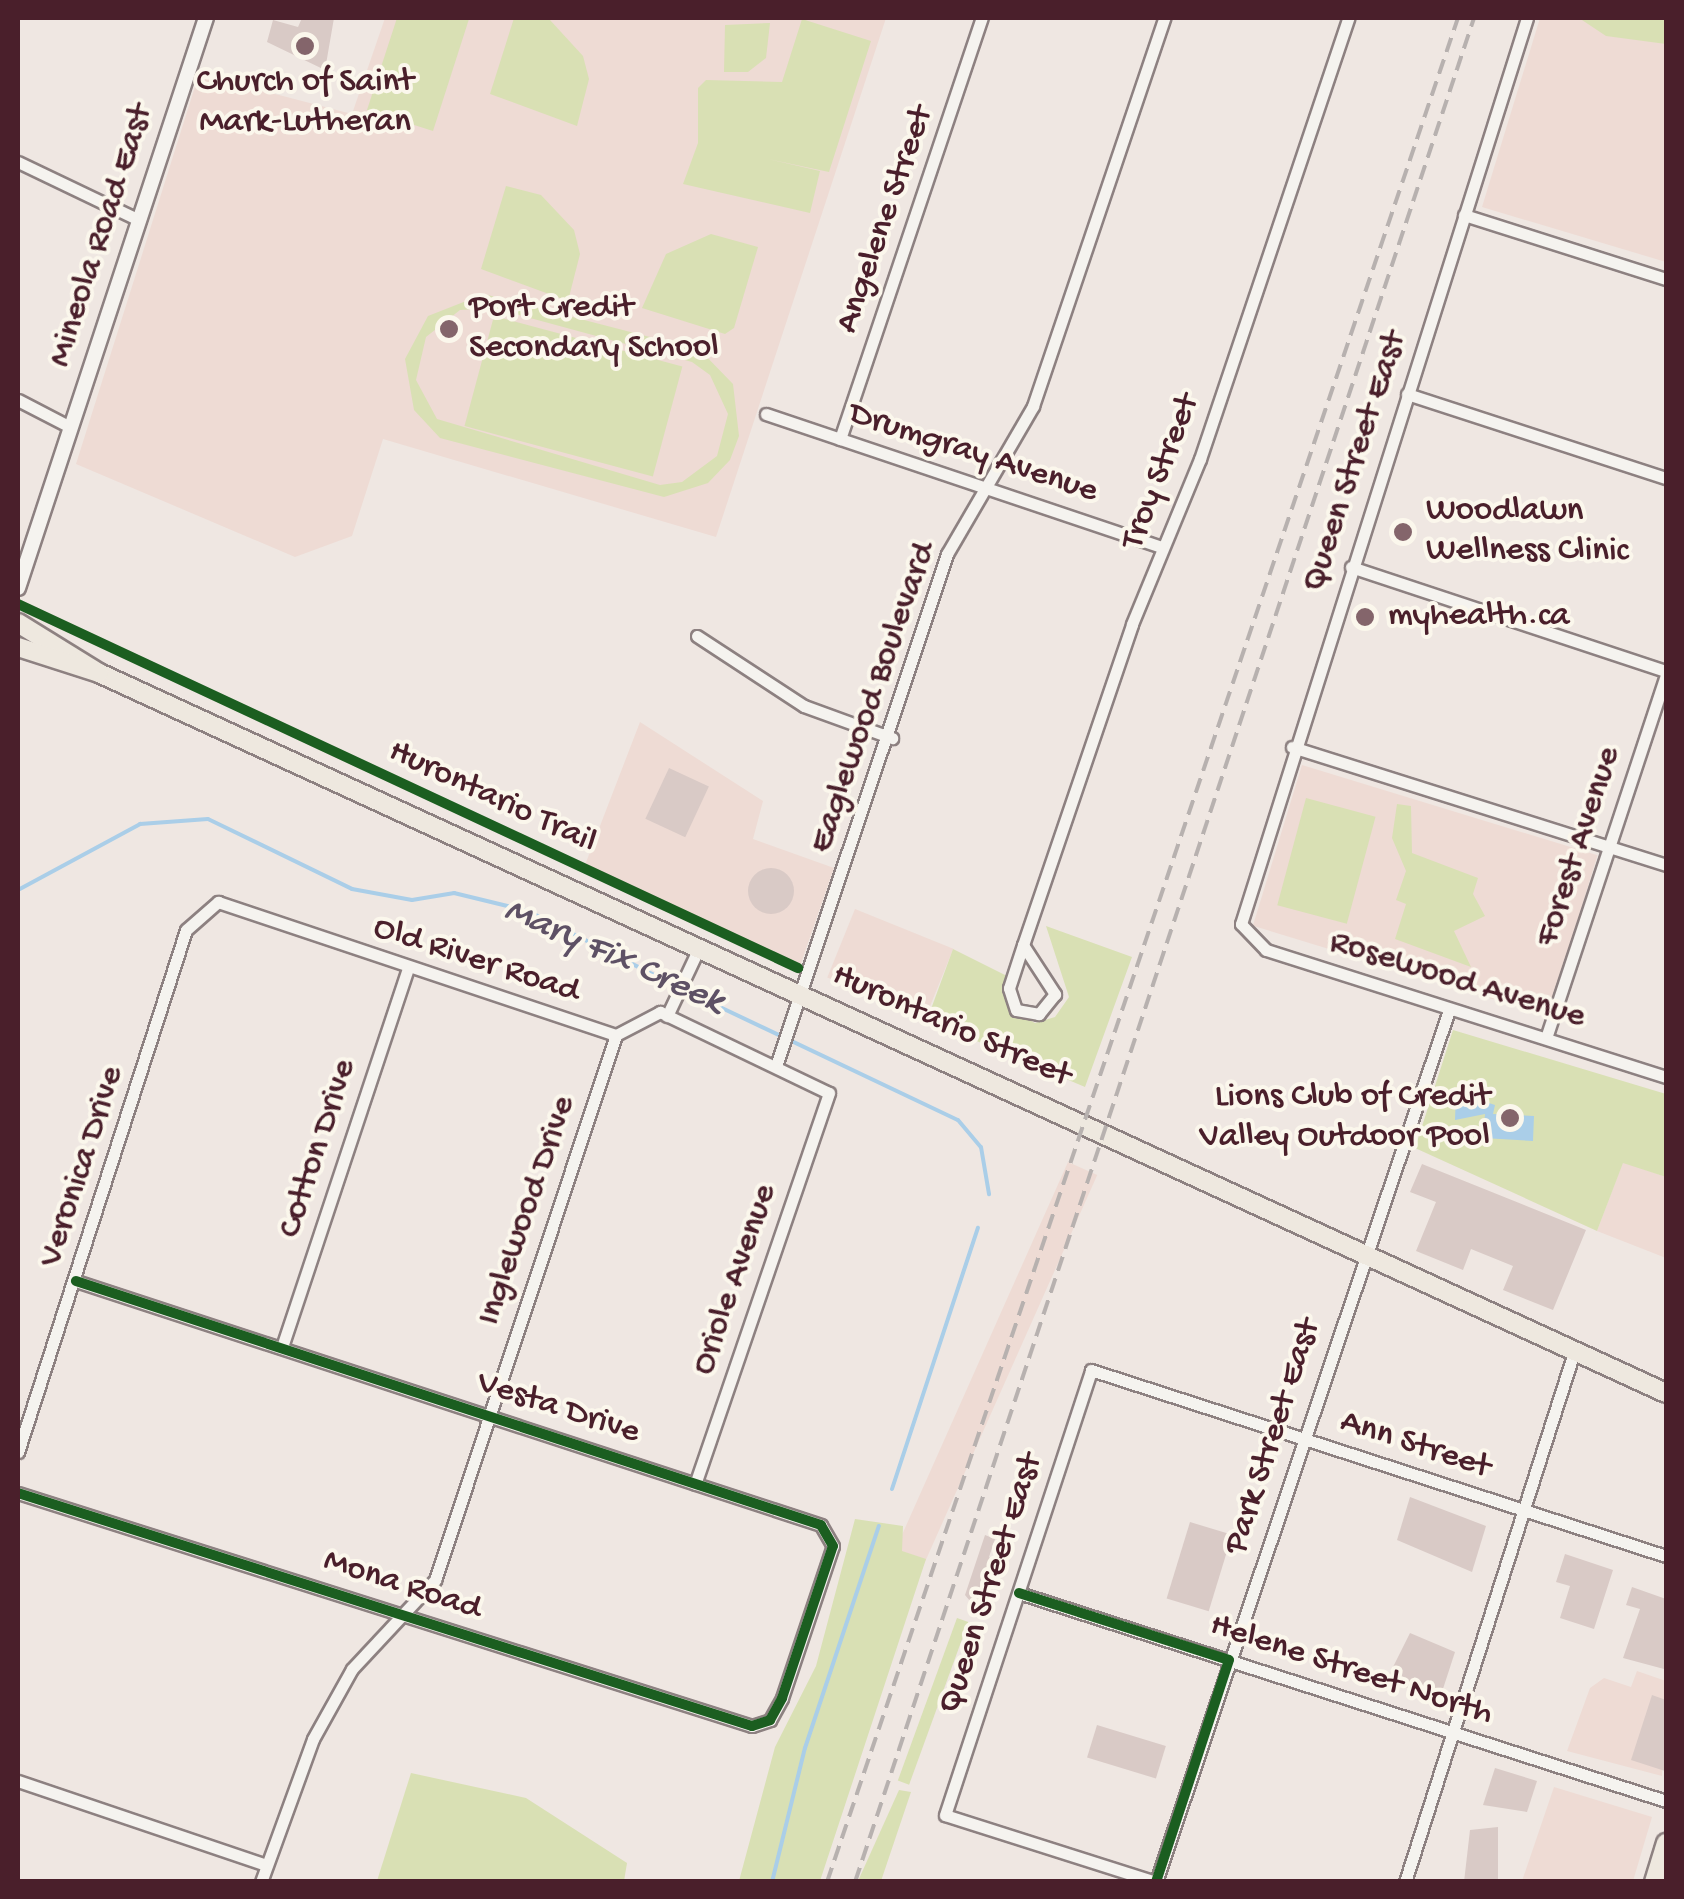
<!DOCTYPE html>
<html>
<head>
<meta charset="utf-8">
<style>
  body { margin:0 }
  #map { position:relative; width:1684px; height:1899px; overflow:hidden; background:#efe7e2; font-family:"Gochi Hand",sans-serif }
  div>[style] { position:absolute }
  .built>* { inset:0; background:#eedbd4; transform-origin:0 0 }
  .green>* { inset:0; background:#d9e0b4; transform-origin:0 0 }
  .water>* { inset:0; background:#aacee8 }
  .stream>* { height:4px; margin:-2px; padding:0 2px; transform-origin:2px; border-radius:2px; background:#aacee8 }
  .building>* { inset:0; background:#d9cac6; transform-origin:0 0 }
  .round { border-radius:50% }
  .roads { filter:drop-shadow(2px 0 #8d8181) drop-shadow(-2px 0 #8d8181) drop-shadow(0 2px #8d8181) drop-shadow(0 -2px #8d8181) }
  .minor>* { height:11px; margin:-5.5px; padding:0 5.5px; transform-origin:5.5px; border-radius:5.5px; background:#f5f3ef }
  .tertiary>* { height:14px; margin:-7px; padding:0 7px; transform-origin:7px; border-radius:7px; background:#f5f3ef }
  .primary>* { height:18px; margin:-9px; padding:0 9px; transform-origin:9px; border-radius:9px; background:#eee8df }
  .rail>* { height:4px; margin-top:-2px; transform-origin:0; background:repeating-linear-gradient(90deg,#b7b1af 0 15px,transparent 0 23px) }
  .cycleway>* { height:10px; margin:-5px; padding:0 5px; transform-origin:5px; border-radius:5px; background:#1b5e20 }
  .dots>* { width:28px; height:28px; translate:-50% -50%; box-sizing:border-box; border:5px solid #fbf7ec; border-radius:50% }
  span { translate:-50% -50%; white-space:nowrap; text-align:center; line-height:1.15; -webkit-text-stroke:8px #fbf7ec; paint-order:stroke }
  .poi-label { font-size:35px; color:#4a1f2b }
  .left { translate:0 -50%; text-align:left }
  .right { translate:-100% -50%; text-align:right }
  .street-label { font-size:35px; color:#4a1f2b }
  .water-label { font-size:38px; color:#5e5165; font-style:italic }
  .frame { position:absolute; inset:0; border:20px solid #4a1f2b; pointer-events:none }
</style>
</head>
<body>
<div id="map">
  <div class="built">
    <i style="clip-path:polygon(385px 18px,886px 18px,716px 537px,383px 439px,352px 536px,295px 557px,76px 464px,199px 74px,352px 114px)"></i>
    <i style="clip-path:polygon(1540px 18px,1666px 18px,1666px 262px,1482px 207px)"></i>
    <i style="clip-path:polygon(640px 722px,763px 801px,753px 839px,834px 868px,800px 966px,585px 865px)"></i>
    <i style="left:1302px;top:765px;width:309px;height:168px;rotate:17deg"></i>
    <i style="left:855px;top:909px;width:106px;height:74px;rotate:22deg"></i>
    <i style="left:1068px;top:1162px;width:32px;height:762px;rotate:24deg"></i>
    <i style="clip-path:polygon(1623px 1162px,1666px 1177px,1666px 1258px,1597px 1231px)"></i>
    <i style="clip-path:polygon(1637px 1671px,1666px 1681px,1662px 1776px,1567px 1751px,1590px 1688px,1604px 1678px,1631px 1687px)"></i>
    <i style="clip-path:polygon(1554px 1787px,1652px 1817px,1633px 1881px,1522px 1881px)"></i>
  </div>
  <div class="green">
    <i style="clip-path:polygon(397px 18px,469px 19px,433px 131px,367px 110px)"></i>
    <i style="clip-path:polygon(514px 18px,550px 20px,583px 56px,589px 79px,577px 126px,490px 94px)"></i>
    <i style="clip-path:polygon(1579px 18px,1666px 18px,1666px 44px,1606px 36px)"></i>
    <i style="clip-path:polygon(802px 19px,871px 41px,829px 172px,768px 159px,820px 171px,810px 213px,683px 184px,698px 143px,698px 88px,706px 80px,782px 82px)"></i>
    <i style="clip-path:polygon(770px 23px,766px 58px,748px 72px,724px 72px,725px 25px)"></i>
    <i style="clip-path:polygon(506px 186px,541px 195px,574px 230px,580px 254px,568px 301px,481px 269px)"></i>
    <i style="clip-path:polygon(711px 234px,758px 247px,734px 328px,725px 334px,642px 308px,666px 254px)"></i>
    <i style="clip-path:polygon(evenodd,484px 294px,700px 350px,733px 384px,739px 436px,730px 460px,708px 483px,664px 497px,440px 438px,414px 410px,405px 359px,428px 316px,484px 294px,493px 308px,692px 362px,710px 375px,728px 414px,717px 456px,682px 482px,660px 485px,437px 419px,416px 380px,426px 337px,460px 310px,493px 308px)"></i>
    <i style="left:494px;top:316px;width:195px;height:114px;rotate:15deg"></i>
    <i style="left:1306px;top:798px;width:72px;height:111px;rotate:15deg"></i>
    <i style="clip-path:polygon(1397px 804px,1411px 806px,1412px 853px,1478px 878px,1473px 894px,1485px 916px,1454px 931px,1471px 967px,1395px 939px,1406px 904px,1396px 900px,1406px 871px,1392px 838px)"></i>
    <i style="clip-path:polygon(1046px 926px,1132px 957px,1085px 1087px,927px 1020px,953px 949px,1011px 978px,1015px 1012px,1035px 1023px,1055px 1017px,1069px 997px)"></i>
    <i style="clip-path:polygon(1453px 1030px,1666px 1094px,1666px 1177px,1623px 1163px,1597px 1231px,1415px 1148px)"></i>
    <i style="clip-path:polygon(855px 1519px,903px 1526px,902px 1551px,926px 1559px,820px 1881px,739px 1881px,775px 1747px,816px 1666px)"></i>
    <i style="left:957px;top:1618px;width:12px;height:173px;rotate:20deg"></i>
    <i style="clip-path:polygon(411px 1773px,526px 1798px,627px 1863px,624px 1881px,377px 1881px)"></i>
    <i style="clip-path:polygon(899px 1790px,911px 1792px,881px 1881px,858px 1881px)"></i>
  </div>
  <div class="water">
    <i style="clip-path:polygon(1456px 1092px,1495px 1105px,1493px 1114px,1534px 1116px,1533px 1141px,1483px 1138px,1485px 1114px,1455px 1120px)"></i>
  </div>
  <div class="stream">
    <i style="left:18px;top:890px;width:139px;rotate:-28.4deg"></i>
    <i style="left:140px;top:824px;width:68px;rotate:-4.2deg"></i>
    <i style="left:208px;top:819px;width:160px;rotate:25.9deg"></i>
    <i style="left:352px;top:889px;width:61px;rotate:10.4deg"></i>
    <i style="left:412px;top:900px;width:43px;rotate:-9.5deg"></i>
    <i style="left:454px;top:893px;width:76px;rotate:13.7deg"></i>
    <i style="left:528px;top:911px;width:166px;rotate:26.9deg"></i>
    <i style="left:684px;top:990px;width:303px;rotate:25.4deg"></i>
    <i style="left:958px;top:1120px;width:35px;rotate:50deg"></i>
    <i style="left:981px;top:1147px;width:48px;rotate:80.3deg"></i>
    <i style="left:892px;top:1489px;width:275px;rotate:-71.8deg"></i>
    <i style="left:772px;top:1882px;width:138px;rotate:-76.2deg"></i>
    <i style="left:805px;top:1748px;width:234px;rotate:-71.6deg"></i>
  </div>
  <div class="building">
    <i style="clip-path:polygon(302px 18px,334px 18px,325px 70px,267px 42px,273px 20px,298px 27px)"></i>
    <i style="left:669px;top:768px;width:44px;height:56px;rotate:25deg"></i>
    <i class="round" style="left:748px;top:868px;width:46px;height:46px"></i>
    <i style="clip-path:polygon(1422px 1164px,1586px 1230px,1553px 1310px,1503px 1290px,1513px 1266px,1471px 1249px,1463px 1270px,1416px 1251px,1436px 1202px,1410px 1192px)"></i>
    <i style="clip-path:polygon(1410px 1497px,1486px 1526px,1472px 1572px,1397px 1540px)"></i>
    <i style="left:1190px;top:1522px;width:44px;height:80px;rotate:17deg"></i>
    <i style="clip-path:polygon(985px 1535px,995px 1539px,989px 1557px,1003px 1570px,980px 1613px,965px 1595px)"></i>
    <i style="clip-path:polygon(1565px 1554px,1613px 1570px,1594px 1629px,1560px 1618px,1570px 1586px,1556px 1582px)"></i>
    <i style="clip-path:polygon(1632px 1587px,1666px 1599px,1664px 1669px,1623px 1658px,1640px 1609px,1626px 1605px)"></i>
    <i style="clip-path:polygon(1410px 1633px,1455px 1652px,1440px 1698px,1386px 1681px)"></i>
    <i style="clip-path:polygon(1652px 1695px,1666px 1700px,1665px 1771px,1631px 1760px)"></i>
    <i style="left:1097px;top:1725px;width:72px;height:34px;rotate:17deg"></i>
    <i style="clip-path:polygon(1495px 1768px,1537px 1781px,1527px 1812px,1483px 1805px)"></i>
    <i style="clip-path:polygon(1498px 1827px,1498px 1882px,1464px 1882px,1470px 1830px)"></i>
  </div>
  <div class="roads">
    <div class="minor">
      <i style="left:1527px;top:18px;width:950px;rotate:107.52deg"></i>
      <i style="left:1241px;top:924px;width:36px;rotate:46deg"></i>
      <i style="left:1266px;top:950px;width:420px;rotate:17.6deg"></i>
      <i style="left:18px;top:162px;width:134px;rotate:25.6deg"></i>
      <i style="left:1464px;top:215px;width:212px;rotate:17.6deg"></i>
      <i style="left:1407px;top:394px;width:272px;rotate:18deg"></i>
      <i style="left:18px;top:400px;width:59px;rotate:27.4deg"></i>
      <i style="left:766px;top:414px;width:418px;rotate:18.6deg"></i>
      <i style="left:840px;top:439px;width:444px;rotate:-71.4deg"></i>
      <i style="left:1351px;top:567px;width:332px;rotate:18.3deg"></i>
      <i style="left:697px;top:636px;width:128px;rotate:33.2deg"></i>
      <i style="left:804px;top:706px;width:94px;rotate:20deg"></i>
      <i style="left:1292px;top:747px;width:392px;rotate:17.5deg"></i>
      <i style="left:1023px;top:945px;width:59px;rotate:56.9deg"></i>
      <i style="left:1055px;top:994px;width:26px;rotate:129deg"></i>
      <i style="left:1039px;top:1014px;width:23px;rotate:-170deg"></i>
      <i style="left:1016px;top:1010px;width:23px;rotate:-108deg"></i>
      <i style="left:1009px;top:988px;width:45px;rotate:-72deg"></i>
      <i style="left:1023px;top:945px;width:339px;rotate:-71.2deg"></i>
      <i style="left:1132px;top:624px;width:178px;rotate:-67.6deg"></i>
      <i style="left:1200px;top:459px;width:465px;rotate:-71.4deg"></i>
      <i style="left:667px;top:1016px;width:75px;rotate:-64.8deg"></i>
      <i style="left:1546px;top:1038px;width:382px;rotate:-71.7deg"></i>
      <i style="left:776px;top:1066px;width:540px;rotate:-71.53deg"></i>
      <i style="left:947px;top:554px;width:171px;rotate:-59.8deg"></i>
      <i style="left:1033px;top:406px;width:410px;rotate:-71.3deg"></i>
      <i style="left:282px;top:1347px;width:398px;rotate:-71.6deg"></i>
      <i style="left:18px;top:1452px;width:548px;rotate:-72.16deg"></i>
      <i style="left:186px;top:930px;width:43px;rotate:-41.2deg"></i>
      <i style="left:218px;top:902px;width:420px;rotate:18.5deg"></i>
      <i style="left:616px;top:1035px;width:50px;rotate:-27.6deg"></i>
      <i style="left:660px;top:1012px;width:187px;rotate:25.6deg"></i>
      <i style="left:829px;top:1093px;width:413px;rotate:108.9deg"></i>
      <i style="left:18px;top:1493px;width:770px;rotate:17.61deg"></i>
      <i style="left:752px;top:1726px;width:19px;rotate:-18deg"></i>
      <i style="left:770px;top:1720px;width:25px;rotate:-61deg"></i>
      <i style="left:782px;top:1698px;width:160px;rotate:-71.5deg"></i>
      <i style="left:833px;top:1546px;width:24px;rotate:-120deg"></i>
      <i style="left:821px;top:1525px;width:784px;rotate:-161.87deg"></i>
      <i style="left:1019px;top:1593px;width:680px;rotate:17.82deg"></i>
      <i style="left:18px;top:1781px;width:262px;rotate:18.7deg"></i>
      <i style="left:261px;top:1882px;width:152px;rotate:-70deg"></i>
      <i style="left:313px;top:1739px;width:80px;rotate:-60.9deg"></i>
      <i style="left:352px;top:1669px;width:122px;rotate:-47deg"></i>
      <i style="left:435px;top:1580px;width:574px;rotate:-71.63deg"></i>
      <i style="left:1156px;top:1882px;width:221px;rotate:-162.4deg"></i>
      <i style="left:945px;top:1815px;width:468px;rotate:-71.8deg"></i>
      <i style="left:1091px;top:1370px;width:604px;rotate:17.93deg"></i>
      <i style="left:1156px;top:1882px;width:920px;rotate:-71.43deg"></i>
      <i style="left:1405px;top:1882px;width:556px;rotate:-72.31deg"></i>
    </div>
    <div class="tertiary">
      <i style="left:18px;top:588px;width:600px;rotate:-71.75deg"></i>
    </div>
    <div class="primary">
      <i style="left:18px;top:623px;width:95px;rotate:31.7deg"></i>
      <i style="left:99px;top:673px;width:1724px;rotate:24.68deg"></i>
      <i style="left:18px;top:647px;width:85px;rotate:17.8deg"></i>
      <i style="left:1654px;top:1882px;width:41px;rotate:-72.9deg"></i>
    </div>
  </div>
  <div class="rail">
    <i style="left:827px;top:1882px;width:1968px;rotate:-71.3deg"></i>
    <i style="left:855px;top:1882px;width:1964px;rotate:-71.63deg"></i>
  </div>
  <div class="cycleway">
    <i style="left:18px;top:604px;width:861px;rotate:25.02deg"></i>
    <i style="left:18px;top:1493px;width:770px;rotate:17.61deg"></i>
    <i style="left:752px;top:1726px;width:19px;rotate:-18deg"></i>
    <i style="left:770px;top:1720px;width:25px;rotate:-61deg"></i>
    <i style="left:782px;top:1698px;width:160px;rotate:-71.5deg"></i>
    <i style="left:833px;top:1546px;width:24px;rotate:-120deg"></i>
    <i style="left:821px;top:1525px;width:784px;rotate:-161.87deg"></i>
    <i style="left:1019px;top:1593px;width:220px;rotate:17.7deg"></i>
    <i style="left:1229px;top:1660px;width:234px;rotate:108.2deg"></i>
  </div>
  <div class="dots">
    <i style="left:305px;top:46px;background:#84656b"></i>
    <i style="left:449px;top:329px;background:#84656b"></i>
    <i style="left:1403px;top:532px;background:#84656b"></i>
    <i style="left:1365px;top:617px;background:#84656b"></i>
    <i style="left:1510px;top:1118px;background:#84656b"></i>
  </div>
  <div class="poi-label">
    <span style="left:305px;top:103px">Church of Saint<br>Mark-Lutheran</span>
    <span class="left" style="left:469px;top:329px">Port Credit<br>Secondary School</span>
    <span class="left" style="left:1426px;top:532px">Woodlawn<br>Wellness Clinic</span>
    <span class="left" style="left:1388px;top:617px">myhealth.ca</span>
    <span class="right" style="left:1490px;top:1118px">Lions Club of Credit<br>Valley Outdoor Pool</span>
  </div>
  <div class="street-label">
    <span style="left:886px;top:220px;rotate:-71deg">Angelene Street</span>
    <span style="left:102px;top:236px;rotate:-72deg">Mineola Road East</span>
    <span style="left:973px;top:454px;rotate:18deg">Drumgray Avenue</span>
    <span style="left:1356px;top:462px;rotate:-72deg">Queen Street East</span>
    <span style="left:1162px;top:472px;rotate:-69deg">Troy Street</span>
    <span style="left:874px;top:698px;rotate:-71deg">Eaglewood Boulevard</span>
    <span style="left:492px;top:798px;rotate:25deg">Hurontario Trail</span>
    <span style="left:1580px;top:847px;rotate:-72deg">Forest Avenue</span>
    <span style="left:476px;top:961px;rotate:18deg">Old River Road</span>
    <span style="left:1457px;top:981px;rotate:17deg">Rosewood Avenue</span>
    <span style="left:951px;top:1027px;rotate:24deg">Hurontario Street</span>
    <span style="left:319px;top:1149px;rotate:-72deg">Cotton Drive</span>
    <span style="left:83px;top:1167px;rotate:-72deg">Veronica Drive</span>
    <span style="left:528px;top:1211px;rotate:-71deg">Inglewood Drive</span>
    <span style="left:736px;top:1280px;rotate:-71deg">Oriole Avenue</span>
    <span style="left:558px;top:1409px;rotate:18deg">Vesta Drive</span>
    <span style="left:1274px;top:1437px;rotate:-72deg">Park Street East</span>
    <span style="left:1415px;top:1446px;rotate:18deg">Ann Street</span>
    <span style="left:992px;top:1584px;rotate:-72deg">Queen Street East</span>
    <span style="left:402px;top:1586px;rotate:18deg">Mona Road</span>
    <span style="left:1351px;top:1671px;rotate:18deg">Helene Street North</span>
  </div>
  <div class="water-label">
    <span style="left:613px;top:958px;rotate:24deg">Mary Fix Creek</span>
  </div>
  <div class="frame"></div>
</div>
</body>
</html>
